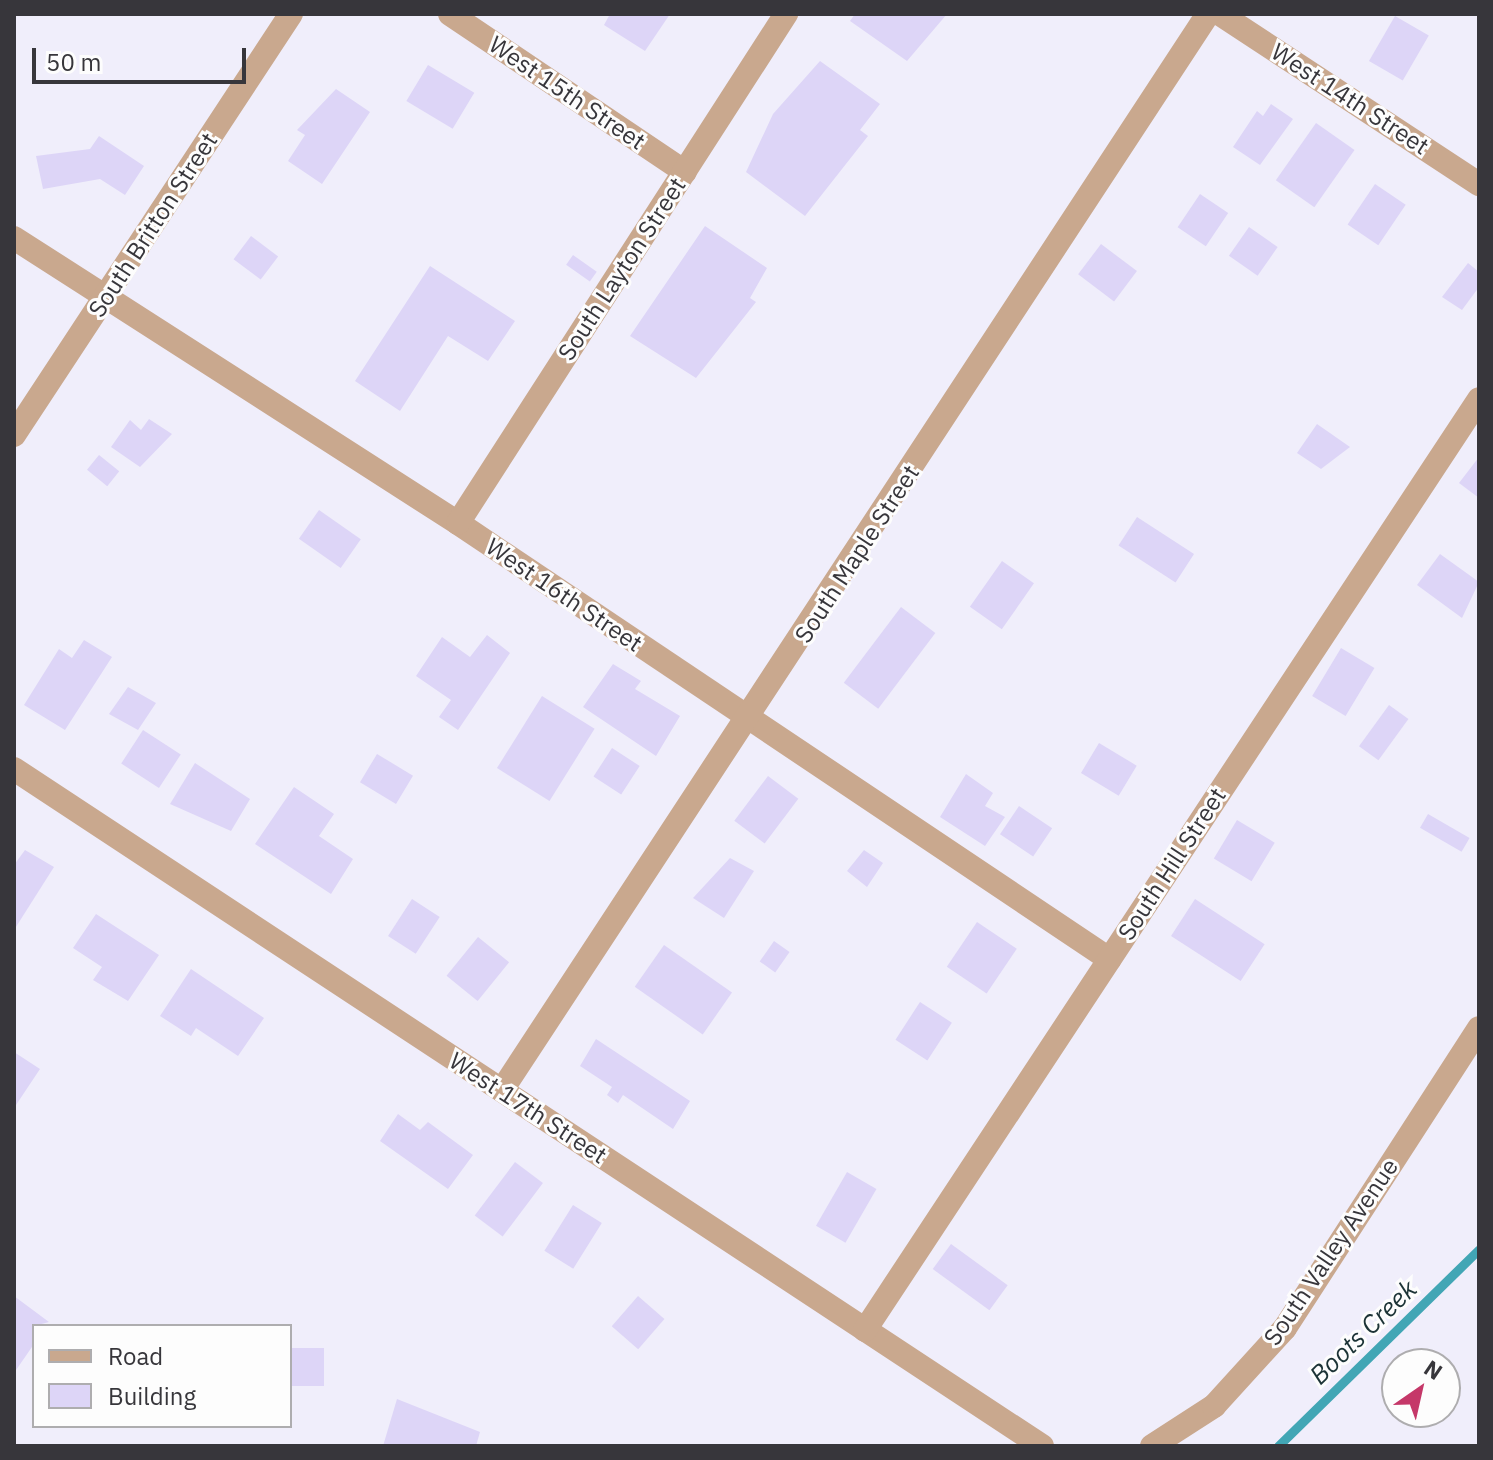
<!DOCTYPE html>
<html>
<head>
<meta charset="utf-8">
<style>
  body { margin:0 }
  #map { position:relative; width:1493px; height:1460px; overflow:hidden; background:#f0eefb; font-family:"IBM Plex Sans",sans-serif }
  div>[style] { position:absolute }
  .stream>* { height:9px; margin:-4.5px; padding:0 4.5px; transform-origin:4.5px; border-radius:4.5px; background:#42a6b5 }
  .building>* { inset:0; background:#ddd5f7; transform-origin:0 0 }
  .minor>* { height:24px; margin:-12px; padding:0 12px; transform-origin:12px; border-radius:12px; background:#c9a88e }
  span { translate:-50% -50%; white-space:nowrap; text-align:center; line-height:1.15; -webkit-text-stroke:6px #fdfdfd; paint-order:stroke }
  .street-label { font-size:24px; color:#37363b }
  .water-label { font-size:26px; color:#1c3336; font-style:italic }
  .frame { position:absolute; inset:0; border:16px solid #37363b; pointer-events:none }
  .legend { position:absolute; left:32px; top:1324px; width:260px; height:104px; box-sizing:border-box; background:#fdfdfd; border:2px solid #aeadaf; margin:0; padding:10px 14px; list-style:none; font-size:24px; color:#37363b }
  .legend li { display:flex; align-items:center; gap:16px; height:40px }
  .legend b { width:40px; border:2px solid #aeadaf }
  .north { position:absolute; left:1381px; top:1348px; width:80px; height:80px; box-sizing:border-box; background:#fdfdfd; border:2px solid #aeadaf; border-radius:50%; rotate:34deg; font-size:22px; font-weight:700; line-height:32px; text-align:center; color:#37363b }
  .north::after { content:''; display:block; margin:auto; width:28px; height:36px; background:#c53869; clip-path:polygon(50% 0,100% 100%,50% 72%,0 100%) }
  .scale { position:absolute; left:32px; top:48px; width:214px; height:36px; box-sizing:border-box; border:4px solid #37363b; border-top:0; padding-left:10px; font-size:24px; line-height:28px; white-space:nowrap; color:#37363b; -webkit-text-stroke:6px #fdfdfd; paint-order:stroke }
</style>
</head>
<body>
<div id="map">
  <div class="stream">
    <i style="left:1278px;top:1446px;width:281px;rotate:-44.4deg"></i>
  </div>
  <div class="building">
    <i style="clip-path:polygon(610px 14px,670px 14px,645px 51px,604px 25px)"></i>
    <i style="clip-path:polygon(855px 14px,947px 14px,907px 61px,850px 21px)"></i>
    <i style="left:1395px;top:16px;width:39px;height:52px;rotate:30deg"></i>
    <i style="clip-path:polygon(820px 61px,880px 104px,860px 130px,868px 136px,805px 216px,746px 172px,773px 114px)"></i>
    <i style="left:428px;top:65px;width:54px;height:42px;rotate:31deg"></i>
    <i style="clip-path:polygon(336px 89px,370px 112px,322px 184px,288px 161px,305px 135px,297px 130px)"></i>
    <i style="clip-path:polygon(1271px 104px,1293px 119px,1260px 165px,1233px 147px,1257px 111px,1263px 116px)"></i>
    <i style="left:1316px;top:123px;width:47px;height:70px;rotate:35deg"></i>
    <i style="clip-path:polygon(99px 136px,144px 166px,125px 195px,100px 179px,43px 189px,36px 156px,90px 149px)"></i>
    <i style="left:1375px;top:184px;width:37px;height:49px;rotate:34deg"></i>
    <i style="left:1200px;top:194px;width:34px;height:40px;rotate:34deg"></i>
    <i style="clip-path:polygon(705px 226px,767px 268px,750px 298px,756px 302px,696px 378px,630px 336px)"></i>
    <i style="left:1249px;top:227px;width:35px;height:35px;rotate:35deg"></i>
    <i style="left:251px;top:236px;width:34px;height:29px;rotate:37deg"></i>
    <i style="left:1101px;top:244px;width:45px;height:38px;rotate:37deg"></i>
    <i style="left:573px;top:255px;width:29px;height:12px;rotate:35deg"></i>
    <i style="clip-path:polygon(1468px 263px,1479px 272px,1479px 287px,1462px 310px,1442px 297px)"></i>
    <i style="clip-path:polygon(430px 266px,515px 321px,488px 361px,448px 336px,400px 411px,355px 381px)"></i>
    <i style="clip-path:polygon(149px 419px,172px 434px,140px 467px,111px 447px,130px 420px,141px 430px)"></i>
    <i style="clip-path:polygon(1317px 424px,1350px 447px,1321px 469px,1297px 453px)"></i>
    <i style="left:99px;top:455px;width:26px;height:19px;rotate:39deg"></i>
    <i style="clip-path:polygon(1479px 457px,1479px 498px,1459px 483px)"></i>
    <i style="left:319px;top:510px;width:51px;height:35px;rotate:35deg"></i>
    <i style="left:1137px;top:517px;width:68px;height:34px;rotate:33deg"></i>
    <i style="clip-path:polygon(1440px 554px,1479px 582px,1462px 618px,1417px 585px)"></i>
    <i style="left:1002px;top:561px;width:39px;height:56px;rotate:35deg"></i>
    <i style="left:901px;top:607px;width:43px;height:95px;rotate:37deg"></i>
    <i style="clip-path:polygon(487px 635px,510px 653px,458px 730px,439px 717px,451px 700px,416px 676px,442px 637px,470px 657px)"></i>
    <i style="clip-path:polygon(84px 640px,112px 657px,65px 730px,24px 705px,59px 649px,72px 658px)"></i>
    <i style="left:1341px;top:648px;width:39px;height:56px;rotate:31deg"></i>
    <i style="clip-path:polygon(613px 664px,641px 681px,635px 689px,680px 716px,656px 756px,583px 707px)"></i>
    <i style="clip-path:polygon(128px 687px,156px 703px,138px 730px,109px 714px)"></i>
    <i style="left:542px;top:696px;width:62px;height:85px;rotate:32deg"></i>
    <i style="left:1389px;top:705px;width:24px;height:51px;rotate:36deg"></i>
    <i style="left:143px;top:730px;width:45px;height:40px;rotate:33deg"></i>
    <i style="left:1099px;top:743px;width:44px;height:35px;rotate:31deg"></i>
    <i style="left:612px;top:748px;width:33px;height:34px;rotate:33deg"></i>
    <i style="left:377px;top:754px;width:42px;height:33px;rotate:31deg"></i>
    <i style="clip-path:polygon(195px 763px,250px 799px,231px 831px,170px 804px)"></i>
    <i style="clip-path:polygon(966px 774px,993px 793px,985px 806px,1005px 817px,985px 846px,940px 817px)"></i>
    <i style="left:768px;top:776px;width:38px;height:56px;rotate:37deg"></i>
    <i style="clip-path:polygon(294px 787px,334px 814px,319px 836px,353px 859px,331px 894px,255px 844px)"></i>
    <i style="left:1019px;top:806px;width:40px;height:34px;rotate:34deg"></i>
    <i style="left:1428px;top:814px;width:48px;height:16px;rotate:30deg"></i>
    <i style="left:1237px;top:820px;width:44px;height:45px;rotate:31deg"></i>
    <i style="clip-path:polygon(25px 850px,54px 867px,14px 930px,14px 865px)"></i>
    <i style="clip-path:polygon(864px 850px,883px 863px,867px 887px,847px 871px)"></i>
    <i style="clip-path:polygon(730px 858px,754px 871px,724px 918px,693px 898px)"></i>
    <i style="left:412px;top:899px;width:33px;height:44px;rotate:33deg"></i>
    <i style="left:1195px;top:899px;width:83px;height:44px;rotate:33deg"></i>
    <i style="clip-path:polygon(96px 914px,159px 955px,128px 1001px,93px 980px,102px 967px,73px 948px)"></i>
    <i style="left:977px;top:922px;width:48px;height:54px;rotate:34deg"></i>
    <i style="left:478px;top:937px;width:40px;height:50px;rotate:39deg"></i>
    <i style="left:774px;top:941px;width:19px;height:25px;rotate:35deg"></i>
    <i style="left:664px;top:945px;width:83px;height:51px;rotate:35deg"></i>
    <i style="clip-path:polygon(191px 969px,264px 1018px,238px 1056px,196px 1028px,191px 1036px,160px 1016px)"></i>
    <i style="left:920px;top:1002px;width:38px;height:45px;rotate:33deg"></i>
    <i style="clip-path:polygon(596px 1039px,690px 1101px,673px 1129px,623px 1095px,618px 1103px,607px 1095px,612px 1087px,580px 1066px)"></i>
    <i style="clip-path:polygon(14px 1052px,40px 1069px,14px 1108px)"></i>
    <i style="clip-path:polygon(398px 1114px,420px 1130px,428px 1122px,473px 1155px,448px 1189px,380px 1141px)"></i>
    <i style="left:515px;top:1162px;width:35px;height:67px;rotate:37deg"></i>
    <i style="left:847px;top:1172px;width:34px;height:62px;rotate:30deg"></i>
    <i style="left:573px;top:1205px;width:34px;height:54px;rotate:32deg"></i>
    <i style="left:951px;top:1244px;width:70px;height:31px;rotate:36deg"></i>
    <i style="clip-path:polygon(14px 1296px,49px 1322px,34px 1326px,34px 1344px,14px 1373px)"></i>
    <i style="left:638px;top:1296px;width:35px;height:40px;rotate:41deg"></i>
    <i style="left:290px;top:1348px;width:34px;height:38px"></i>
    <i style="clip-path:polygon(397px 1399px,480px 1432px,476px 1446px,383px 1446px)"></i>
  </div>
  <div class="minor">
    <i style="left:450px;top:14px;width:283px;rotate:33.9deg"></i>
    <i style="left:1220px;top:14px;width:310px;rotate:33.3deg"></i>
    <i style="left:14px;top:238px;width:528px;rotate:32.7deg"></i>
    <i style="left:458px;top:523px;width:784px;rotate:33.81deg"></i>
    <i style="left:14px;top:435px;width:504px;rotate:-56.66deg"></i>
    <i style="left:458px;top:523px;width:606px;rotate:-57.2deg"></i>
    <i style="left:14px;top:769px;width:1231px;rotate:33.37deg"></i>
    <i style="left:502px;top:1090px;width:1287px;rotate:-56.73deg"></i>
    <i style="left:865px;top:1330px;width:1115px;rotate:-56.59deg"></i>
    <i style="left:1152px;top:1446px;width:74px;rotate:-32.8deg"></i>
    <i style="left:1214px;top:1406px;width:105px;rotate:-47.7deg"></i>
    <i style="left:1285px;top:1328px;width:357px;rotate:-57.1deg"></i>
  </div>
  <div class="street-label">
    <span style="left:567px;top:93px;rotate:34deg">West 15th Street</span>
    <span style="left:1350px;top:99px;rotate:33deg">West 14th Street</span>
    <span style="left:153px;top:225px;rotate:-57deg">South Britton Street</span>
    <span style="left:622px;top:269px;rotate:-57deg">South Layton Street</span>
    <span style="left:857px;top:554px;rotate:-57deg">South Maple Street</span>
    <span style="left:564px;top:595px;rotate:34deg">West 16th Street</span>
    <span style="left:1172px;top:864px;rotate:-57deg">South Hill Street</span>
    <span style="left:528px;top:1108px;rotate:33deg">West 17th Street</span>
    <span style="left:1331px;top:1252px;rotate:-56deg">South Valley Avenue</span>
  </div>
  <div class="water-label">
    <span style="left:1363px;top:1332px;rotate:-44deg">Boots Creek</span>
  </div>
  <div class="frame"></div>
  <ul class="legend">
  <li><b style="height:10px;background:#c9a88e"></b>Road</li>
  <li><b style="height:22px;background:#ddd5f7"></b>Building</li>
  </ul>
  <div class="north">N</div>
  <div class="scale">50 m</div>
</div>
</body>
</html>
